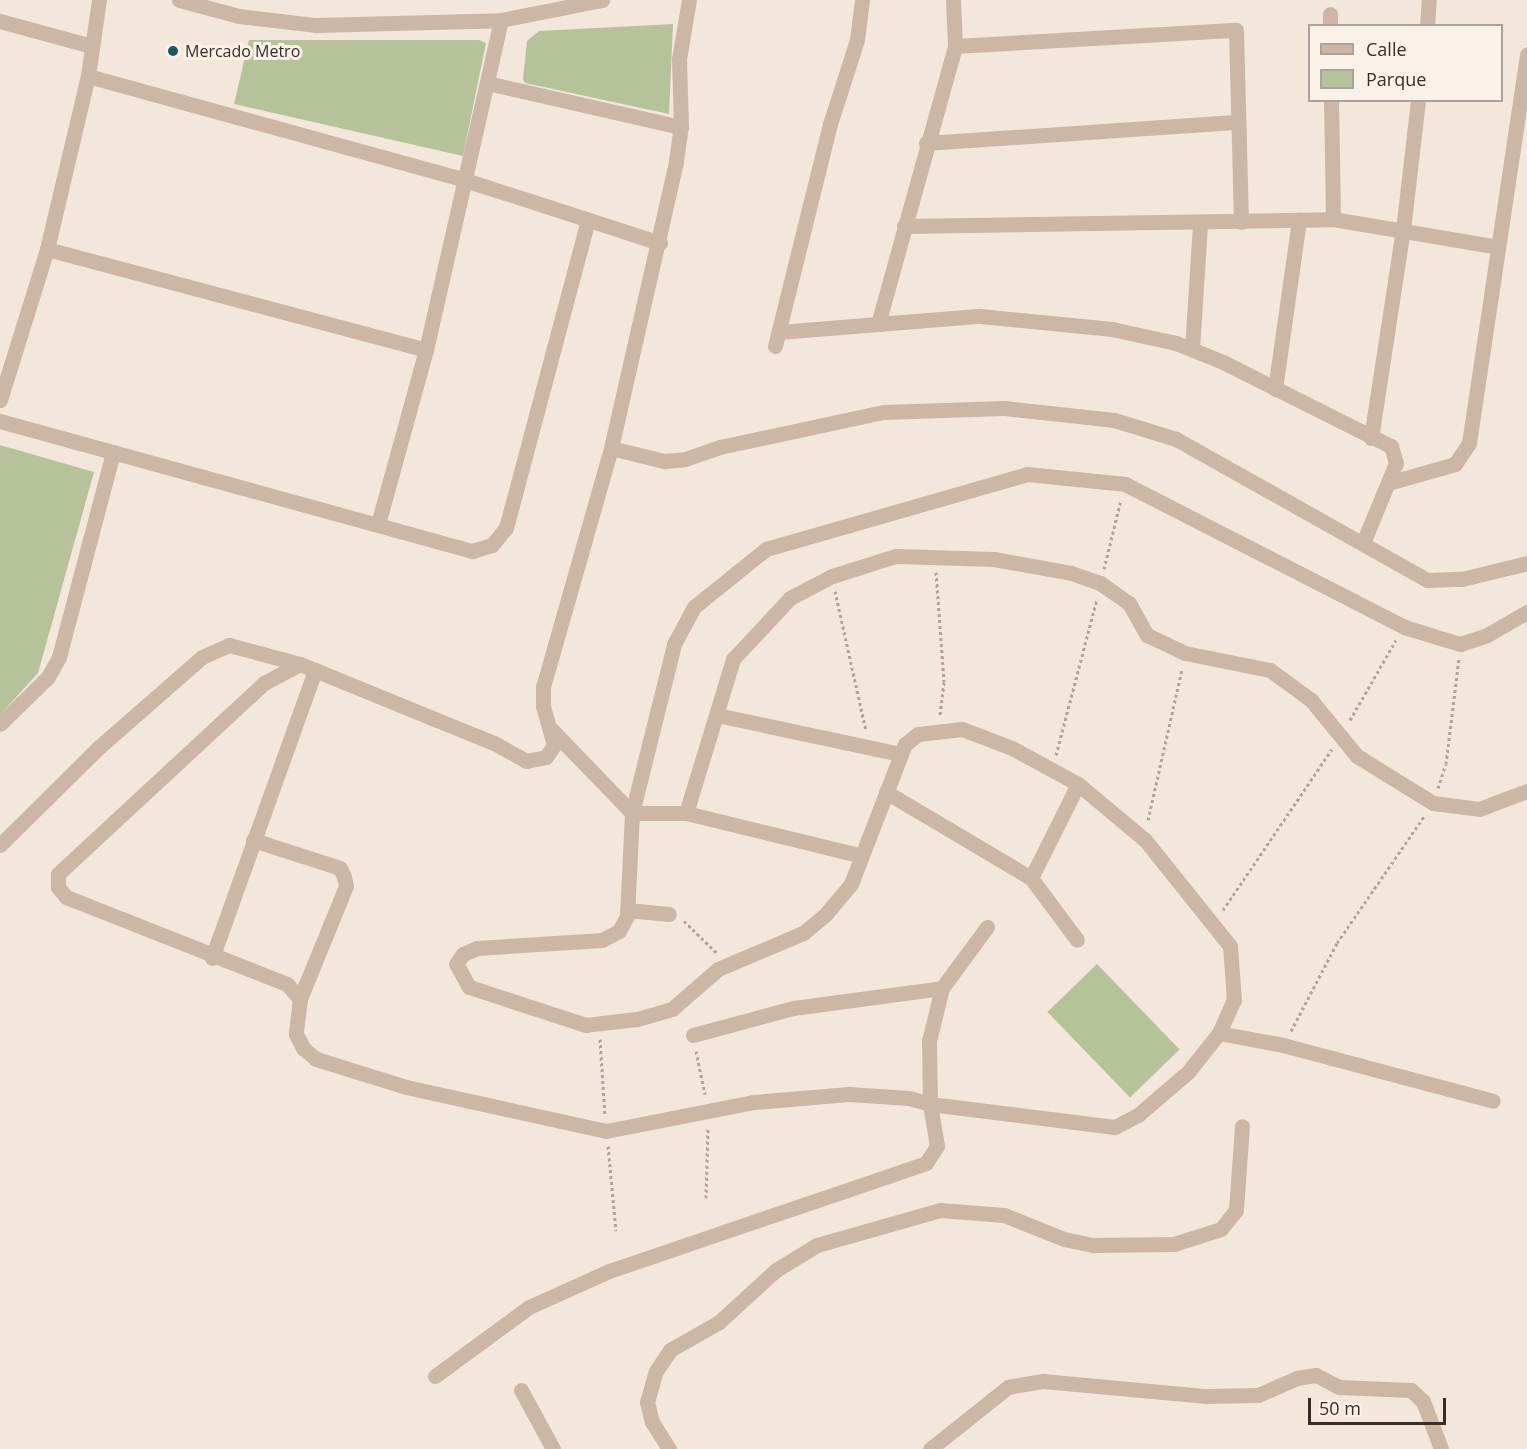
<!DOCTYPE html>
<html>
<head>
<meta charset="utf-8">
<style>
  body { margin:0 }
  #map { position:relative; width:1527px; height:1449px; overflow:hidden; background:#f3e7db; font-family:"Open Sans",sans-serif }
  div>[style] { position:absolute }
  .green>* { inset:0; background:#b6c39a; transform-origin:0 0 }
  .path>* { height:3px; margin-top:-1.5px; transform-origin:0; background:repeating-linear-gradient(90deg,#b8a190 0 3px,transparent 0 6px) }
  .minor>* { height:15px; margin:-7.5px; padding:0 7.5px; transform-origin:7.5px; border-radius:7.5px; background:#ccb7a6 }
  .tertiary>* { height:15px; margin:-7.5px; padding:0 7.5px; transform-origin:7.5px; border-radius:7.5px; background:#ccb7a6 }
  .dots>* { width:16px; height:16px; translate:-50% -50%; box-sizing:border-box; border:3px solid #faf1e8; border-radius:50% }
  span { translate:-50% -50%; white-space:nowrap; text-align:center; line-height:1.15; -webkit-text-stroke:6px #faf1e8; paint-order:stroke }
  .poi-label { font-size:16px; color:#382c27 }
  .left { translate:0 -50%; text-align:left }
  .legend { position:absolute; left:1308px; top:24px; width:195px; height:78px; box-sizing:border-box; background:#faf1e8; border:2px solid #aca29b; margin:0; padding:8px 10px; list-style:none; font-size:18px; color:#382c27 }
  .legend li { display:flex; align-items:center; gap:12px; height:30px }
  .legend b { width:30px; border:2px solid #aca29b }
  .scale { position:absolute; left:1308px; top:1398px; width:138px; height:27px; box-sizing:border-box; border:3px solid #382c27; border-top:0; padding-left:8px; font-size:18px; line-height:21px; white-space:nowrap; color:#382c27; -webkit-text-stroke:4px #faf1e8; paint-order:stroke }
</style>
</head>
<body>
<div id="map">
  <div class="green">
    <i style="clip-path:polygon(673px 24px,669px 114px,525px 83px,523px 79px,527px 41px,539px 31px)"></i>
    <i style="clip-path:polygon(249px 40px,479px 40px,486px 43px,463px 156px,234px 104px)"></i>
    <i style="clip-path:polygon(0 445px,94px 472px,38px 673px,0 715px)"></i>
    <i style="left:1097px;top:964px;width:119px;height:69px;rotate:46deg"></i>
  </div>
  <div class="path">
    <i style="left:1104px;top:569px;width:71px;rotate:-76.2deg"></i>
    <i style="left:936px;top:572px;width:110px;rotate:85.8deg"></i>
    <i style="left:944px;top:682px;width:33px;rotate:97deg"></i>
    <i style="left:835px;top:591px;width:143px;rotate:77.5deg"></i>
    <i style="left:1350px;top:720px;width:92px;rotate:-60.1deg"></i>
    <i style="left:1056px;top:755px;width:161px;rotate:-75.3deg"></i>
    <i style="left:1438px;top:788px;width:25px;rotate:-72deg"></i>
    <i style="left:1446px;top:764px;width:107px;rotate:-83deg"></i>
    <i style="left:1148px;top:820px;width:155px;rotate:-77.3deg"></i>
    <i style="left:1223px;top:910px;width:194px;rotate:-55.9deg"></i>
    <i style="left:684px;top:921px;width:45px;rotate:44.1deg"></i>
    <i style="left:1291px;top:1031px;width:99px;rotate:-62.4deg"></i>
    <i style="left:1337px;top:943px;width:155px;rotate:-55.5deg"></i>
    <i style="left:600px;top:1039px;width:77px;rotate:86.3deg"></i>
    <i style="left:696px;top:1051px;width:44px;rotate:78.2deg"></i>
    <i style="left:608px;top:1146px;width:85px;rotate:84.6deg"></i>
    <i style="left:706px;top:1198px;width:71px;rotate:-88.4deg"></i>
  </div>
  <div class="minor">
    <i style="left:1330px;top:14px;width:12px;rotate:90deg"></i>
    <i style="left:0;top:21px;width:95px;rotate:15.2deg"></i>
    <i style="left:1427px;top:26px;width:26px;rotate:-86deg"></i>
    <i style="left:955px;top:46px;width:281px;rotate:-3.3deg"></i>
    <i style="left:1236px;top:30px;width:192px;rotate:88.5deg"></i>
    <i style="left:88px;top:76px;width:391px;rotate:15.4deg"></i>
    <i style="left:465px;top:180px;width:205px;rotate:17.9deg"></i>
    <i style="left:487px;top:83px;width:199px;rotate:12.8deg"></i>
    <i style="left:1331px;top:100px;width:119px;rotate:89deg"></i>
    <i style="left:926px;top:143px;width:313px;rotate:-3.9deg"></i>
    <i style="left:904px;top:226px;width:429px;rotate:-0.9deg"></i>
    <i style="left:1333px;top:219px;width:167px;rotate:9.6deg"></i>
    <i style="left:47px;top:249px;width:392px;rotate:14.9deg"></i>
    <i style="left:878px;top:324px;width:288px;rotate:-74.5deg"></i>
    <i style="left:955px;top:46px;width:46px;rotate:-92.5deg"></i>
    <i style="left:779px;top:332px;width:202px;rotate:-4.6deg"></i>
    <i style="left:980px;top:316px;width:133px;rotate:5.6deg"></i>
    <i style="left:1112px;top:329px;width:66px;rotate:12.3deg"></i>
    <i style="left:1176px;top:343px;width:51px;rotate:22deg"></i>
    <i style="left:1223px;top:362px;width:188px;rotate:26.6deg"></i>
    <i style="left:1391px;top:446px;width:18px;rotate:74deg"></i>
    <i style="left:1396px;top:463px;width:87px;rotate:112.4deg"></i>
    <i style="left:775px;top:346px;width:229px;rotate:-76.1deg"></i>
    <i style="left:830px;top:124px;width:88px;rotate:-72.2deg"></i>
    <i style="left:857px;top:40px;width:40px;rotate:-82.9deg"></i>
    <i style="left:1192px;top:349px;width:125px;rotate:-86.3deg"></i>
    <i style="left:1275px;top:389px;width:171px;rotate:-81.9deg"></i>
    <i style="left:0;top:400px;width:158px;rotate:-72.7deg"></i>
    <i style="left:47px;top:249px;width:178px;rotate:-76.7deg"></i>
    <i style="left:88px;top:76px;width:77px;rotate:-81.8deg"></i>
    <i style="left:0;top:421px;width:490px;rotate:15.4deg"></i>
    <i style="left:472px;top:551px;width:21px;rotate:-17deg"></i>
    <i style="left:492px;top:545px;width:22px;rotate:-51deg"></i>
    <i style="left:506px;top:528px;width:319px;rotate:-75.1deg"></i>
    <i style="left:1371px;top:438px;width:210px;rotate:-81.3deg"></i>
    <i style="left:1403px;top:230px;width:131px;rotate:-83.4deg"></i>
    <i style="left:611px;top:448px;width:55px;rotate:13.8deg"></i>
    <i style="left:664px;top:461px;width:21px;rotate:-5deg"></i>
    <i style="left:685px;top:459px;width:37px;rotate:-19deg"></i>
    <i style="left:720px;top:447px;width:167px;rotate:-12.1deg"></i>
    <i style="left:883px;top:412px;width:121px;rotate:-1.9deg"></i>
    <i style="left:1004px;top:408px;width:111px;rotate:6.2deg"></i>
    <i style="left:1114px;top:420px;width:65px;rotate:17deg"></i>
    <i style="left:1176px;top:439px;width:288px;rotate:29.3deg"></i>
    <i style="left:1427px;top:580px;width:35px;rotate:-2deg"></i>
    <i style="left:1462px;top:579px;width:67px;rotate:-13.8deg"></i>
    <i style="left:1388px;top:483px;width:70px;rotate:-15.8deg"></i>
    <i style="left:1455px;top:464px;width:25px;rotate:-56deg"></i>
    <i style="left:1469px;top:443px;width:393px;rotate:-81.5deg"></i>
    <i style="left:378px;top:524px;width:180px;rotate:-74.6deg"></i>
    <i style="left:426px;top:350px;width:338px;rotate:-77.2deg"></i>
    <i style="left:300px;top:664px;width:41px;rotate:152.2deg"></i>
    <i style="left:264px;top:683px;width:281px;rotate:137.2deg"></i>
    <i style="left:58px;top:874px;width:13px;rotate:90deg"></i>
    <i style="left:58px;top:887px;width:13px;rotate:51deg"></i>
    <i style="left:66px;top:897px;width:238px;rotate:21.5deg"></i>
    <i style="left:287px;top:984px;width:20px;rotate:49deg"></i>
    <i style="left:300px;top:999px;width:35px;rotate:97deg"></i>
    <i style="left:296px;top:1034px;width:16px;rotate:63deg"></i>
    <i style="left:303px;top:1048px;width:17px;rotate:40deg"></i>
    <i style="left:316px;top:1059px;width:94px;rotate:17.3deg"></i>
    <i style="left:406px;top:1087px;width:205px;rotate:12.4deg"></i>
    <i style="left:606px;top:1131px;width:151px;rotate:-11.1deg"></i>
    <i style="left:754px;top:1102px;width:95px;rotate:-4.8deg"></i>
    <i style="left:849px;top:1094px;width:60px;rotate:3.8deg"></i>
    <i style="left:909px;top:1098px;width:22px;rotate:16deg"></i>
    <i style="left:930px;top:1104px;width:186px;rotate:7.1deg"></i>
    <i style="left:1115px;top:1127px;width:27px;rotate:-28deg"></i>
    <i style="left:1139px;top:1114px;width:65px;rotate:-40.6deg"></i>
    <i style="left:1188px;top:1072px;width:50px;rotate:-51.5deg"></i>
    <i style="left:1219px;top:1033px;width:36px;rotate:-66deg"></i>
    <i style="left:1234px;top:1000px;width:54px;rotate:-94.2deg"></i>
    <i style="left:1230px;top:946px;width:136px;rotate:-128.7deg"></i>
    <i style="left:1145px;top:840px;width:87px;rotate:-140.1deg"></i>
    <i style="left:1078px;top:784px;width:75px;rotate:-151.4deg"></i>
    <i style="left:1012px;top:748px;width:53px;rotate:-159.2deg"></i>
    <i style="left:962px;top:729px;width:44px;rotate:173.5deg"></i>
    <i style="left:918px;top:734px;width:16px;rotate:142deg"></i>
    <i style="left:905px;top:744px;width:150px;rotate:111.1deg"></i>
    <i style="left:851px;top:884px;width:39px;rotate:130deg"></i>
    <i style="left:826px;top:914px;width:30px;rotate:140deg"></i>
    <i style="left:803px;top:933px;width:92px;rotate:157deg"></i>
    <i style="left:718px;top:969px;width:61px;rotate:139deg"></i>
    <i style="left:672px;top:1009px;width:37px;rotate:164deg"></i>
    <i style="left:636px;top:1019px;width:50px;rotate:173.2deg"></i>
    <i style="left:586px;top:1025px;width:123px;rotate:-162deg"></i>
    <i style="left:469px;top:987px;width:26px;rotate:-119deg"></i>
    <i style="left:456px;top:964px;width:12px;rotate:-55deg"></i>
    <i style="left:463px;top:954px;width:15px;rotate:-23deg"></i>
    <i style="left:477px;top:948px;width:125px;rotate:-3.7deg"></i>
    <i style="left:602px;top:940px;width:19px;rotate:-28deg"></i>
    <i style="left:619px;top:931px;width:17px;rotate:-62deg"></i>
    <i style="left:627px;top:916px;width:103px;rotate:-87.2deg"></i>
    <i style="left:632px;top:813px;width:174px;rotate:-76deg"></i>
    <i style="left:674px;top:644px;width:42px;rotate:-61.6deg"></i>
    <i style="left:694px;top:607px;width:92px;rotate:-38.9deg"></i>
    <i style="left:766px;top:549px;width:272px;rotate:-16deg"></i>
    <i style="left:1027px;top:474px;width:99px;rotate:5.8deg"></i>
    <i style="left:1125px;top:484px;width:314px;rotate:27.1deg"></i>
    <i style="left:1404px;top:627px;width:59px;rotate:16.9deg"></i>
    <i style="left:1460px;top:644px;width:28px;rotate:-18deg"></i>
    <i style="left:1487px;top:635px;width:46px;rotate:-29.9deg"></i>
    <i style="left:717px;top:715px;width:188px;rotate:12deg"></i>
    <i style="left:0;top:724px;width:67px;rotate:-44.4deg"></i>
    <i style="left:48px;top:677px;width:23px;rotate:-61deg"></i>
    <i style="left:59px;top:657px;width:212px;rotate:-75.2deg"></i>
    <i style="left:551px;top:729px;width:117px;rotate:46deg"></i>
    <i style="left:632px;top:813px;width:54px"></i>
    <i style="left:686px;top:813px;width:161px;rotate:-73deg"></i>
    <i style="left:733px;top:659px;width:83px;rotate:-46.9deg"></i>
    <i style="left:790px;top:598px;width:47px;rotate:-27.6deg"></i>
    <i style="left:832px;top:576px;width:67px;rotate:-17.4deg"></i>
    <i style="left:896px;top:556px;width:98px;rotate:1.8deg"></i>
    <i style="left:994px;top:559px;width:78px;rotate:10.3deg"></i>
    <i style="left:1071px;top:573px;width:31px;rotate:19deg"></i>
    <i style="left:1100px;top:583px;width:35px;rotate:35deg"></i>
    <i style="left:1129px;top:603px;width:37px;rotate:61deg"></i>
    <i style="left:1147px;top:635px;width:42px;rotate:25.3deg"></i>
    <i style="left:1185px;top:653px;width:87px;rotate:11.3deg"></i>
    <i style="left:1270px;top:670px;width:51px;rotate:36.2deg"></i>
    <i style="left:1311px;top:700px;width:72px;rotate:50.6deg"></i>
    <i style="left:1357px;top:756px;width:89px;rotate:31.7deg"></i>
    <i style="left:1433px;top:803px;width:46px;rotate:7.4deg"></i>
    <i style="left:1479px;top:809px;width:51px;rotate:-20.6deg"></i>
    <i style="left:886px;top:792px;width:169px;rotate:30.7deg"></i>
    <i style="left:1031px;top:878px;width:77px;rotate:53.4deg"></i>
    <i style="left:686px;top:813px;width:181px;rotate:13.7deg"></i>
    <i style="left:253px;top:840px;width:91px;rotate:17.8deg"></i>
    <i style="left:340px;top:868px;width:10px;rotate:66deg"></i>
    <i style="left:344px;top:877px;width:9px;rotate:77deg"></i>
    <i style="left:346px;top:886px;width:122px;rotate:112.2deg"></i>
    <i style="left:0;top:845px;width:138px;rotate:-44.7deg"></i>
    <i style="left:98px;top:748px;width:138px;rotate:-41.2deg"></i>
    <i style="left:202px;top:657px;width:30px;rotate:-24deg"></i>
    <i style="left:229px;top:645px;width:73px;rotate:15deg"></i>
    <i style="left:300px;top:664px;width:209px;rotate:22.2deg"></i>
    <i style="left:494px;top:743px;width:37px;rotate:29deg"></i>
    <i style="left:526px;top:761px;width:20px;rotate:-11deg"></i>
    <i style="left:546px;top:757px;width:14px;rotate:-56deg"></i>
    <i style="left:554px;top:745px;width:41px;rotate:-105.8deg"></i>
    <i style="left:543px;top:706px;width:19px;rotate:-90deg"></i>
    <i style="left:543px;top:687px;width:248px;rotate:-74.1deg"></i>
    <i style="left:611px;top:448px;width:294px;rotate:-77.2deg"></i>
    <i style="left:676px;top:161px;width:34px;rotate:-82deg"></i>
    <i style="left:681px;top:127px;width:68px;rotate:-91.7deg"></i>
    <i style="left:679px;top:59px;width:60px;rotate:-80.4deg"></i>
    <i style="left:1031px;top:878px;width:105px;rotate:-63.4deg"></i>
    <i style="left:627px;top:910px;width:42px;rotate:5.4deg"></i>
    <i style="left:212px;top:958px;width:306px;rotate:-70.3deg"></i>
    <i style="left:1219px;top:1033px;width:65px;rotate:10.6deg"></i>
    <i style="left:1283px;top:1045px;width:217px;rotate:14.9deg"></i>
    <i style="left:693px;top:1035px;width:104px;rotate:-15.1deg"></i>
    <i style="left:793px;top:1008px;width:150px;rotate:-7.6deg"></i>
    <i style="left:435px;top:1376px;width:117px;rotate:-36.3deg"></i>
    <i style="left:529px;top:1307px;width:88px;rotate:-24.2deg"></i>
    <i style="left:609px;top:1271px;width:335px;rotate:-18.8deg"></i>
    <i style="left:926px;top:1163px;width:20px;rotate:-57deg"></i>
    <i style="left:937px;top:1146px;width:43px;rotate:-99.5deg"></i>
    <i style="left:930px;top:1104px;width:63px;rotate:-90.9deg"></i>
    <i style="left:929px;top:1041px;width:55px;rotate:-76.2deg"></i>
    <i style="left:942px;top:988px;width:76px;rotate:-53.6deg"></i>
    <i style="left:521px;top:1390px;width:67px;rotate:61.5deg"></i>
    <i style="left:669px;top:1449px;width:32px;rotate:-122deg"></i>
    <i style="left:652px;top:1422px;width:21px;rotate:-104deg"></i>
    <i style="left:647px;top:1402px;width:32px;rotate:-74deg"></i>
    <i style="left:656px;top:1371px;width:25px;rotate:-56deg"></i>
    <i style="left:670px;top:1350px;width:56px;rotate:-29.7deg"></i>
    <i style="left:719px;top:1322px;width:77px;rotate:-42.4deg"></i>
    <i style="left:776px;top:1270px;width:48px;rotate:-31.4deg"></i>
    <i style="left:817px;top:1245px;width:128px;rotate:-15.9deg"></i>
    <i style="left:940px;top:1210px;width:64px;rotate:4.5deg"></i>
    <i style="left:1004px;top:1215px;width:65px;rotate:21.8deg"></i>
    <i style="left:1064px;top:1239px;width:30px;rotate:12deg"></i>
    <i style="left:1093px;top:1245px;width:81px;rotate:-0.7deg"></i>
    <i style="left:1174px;top:1244px;width:49px;rotate:-17.7deg"></i>
    <i style="left:1221px;top:1229px;width:24px;rotate:-52deg"></i>
    <i style="left:1236px;top:1210px;width:84px;rotate:-85.9deg"></i>
    <i style="left:930px;top:1449px;width:100px;rotate:-38.5deg"></i>
    <i style="left:1008px;top:1387px;width:36px;rotate:-10deg"></i>
    <i style="left:1043px;top:1381px;width:164px;rotate:5.3deg"></i>
    <i style="left:1206px;top:1396px;width:52px;rotate:-1.1deg"></i>
    <i style="left:1258px;top:1395px;width:43px;rotate:-23.6deg"></i>
    <i style="left:1297px;top:1378px;width:19px;rotate:-9deg"></i>
    <i style="left:1316px;top:1375px;width:26px;rotate:28deg"></i>
    <i style="left:1339px;top:1387px;width:72px;rotate:2.4deg"></i>
    <i style="left:1411px;top:1390px;width:16px;rotate:43deg"></i>
    <i style="left:1423px;top:1401px;width:51px;rotate:69.4deg"></i>
  </div>
  <div class="tertiary">
    <i style="left:179px;top:0;width:62px;rotate:14.9deg"></i>
    <i style="left:239px;top:16px;width:78px;rotate:6.7deg"></i>
    <i style="left:316px;top:25px;width:185px;rotate:-1.5deg"></i>
    <i style="left:501px;top:20px;width:103px;rotate:-11.2deg"></i>
  </div>
  <div class="dots">
    <i style="left:173px;top:51px;background:#1b585b"></i>
  </div>
  <div class="poi-label">
    <span class="left" style="left:185px;top:51px">Mercado Metro</span>
  </div>
  <ul class="legend">
  <li><b style="height:8px;background:#ccb7a6"></b>Calle</li>
  <li><b style="height:16px;background:#b6c39a"></b>Parque</li>
  </ul>
  <div class="scale">50 m</div>
</div>
</body>
</html>
